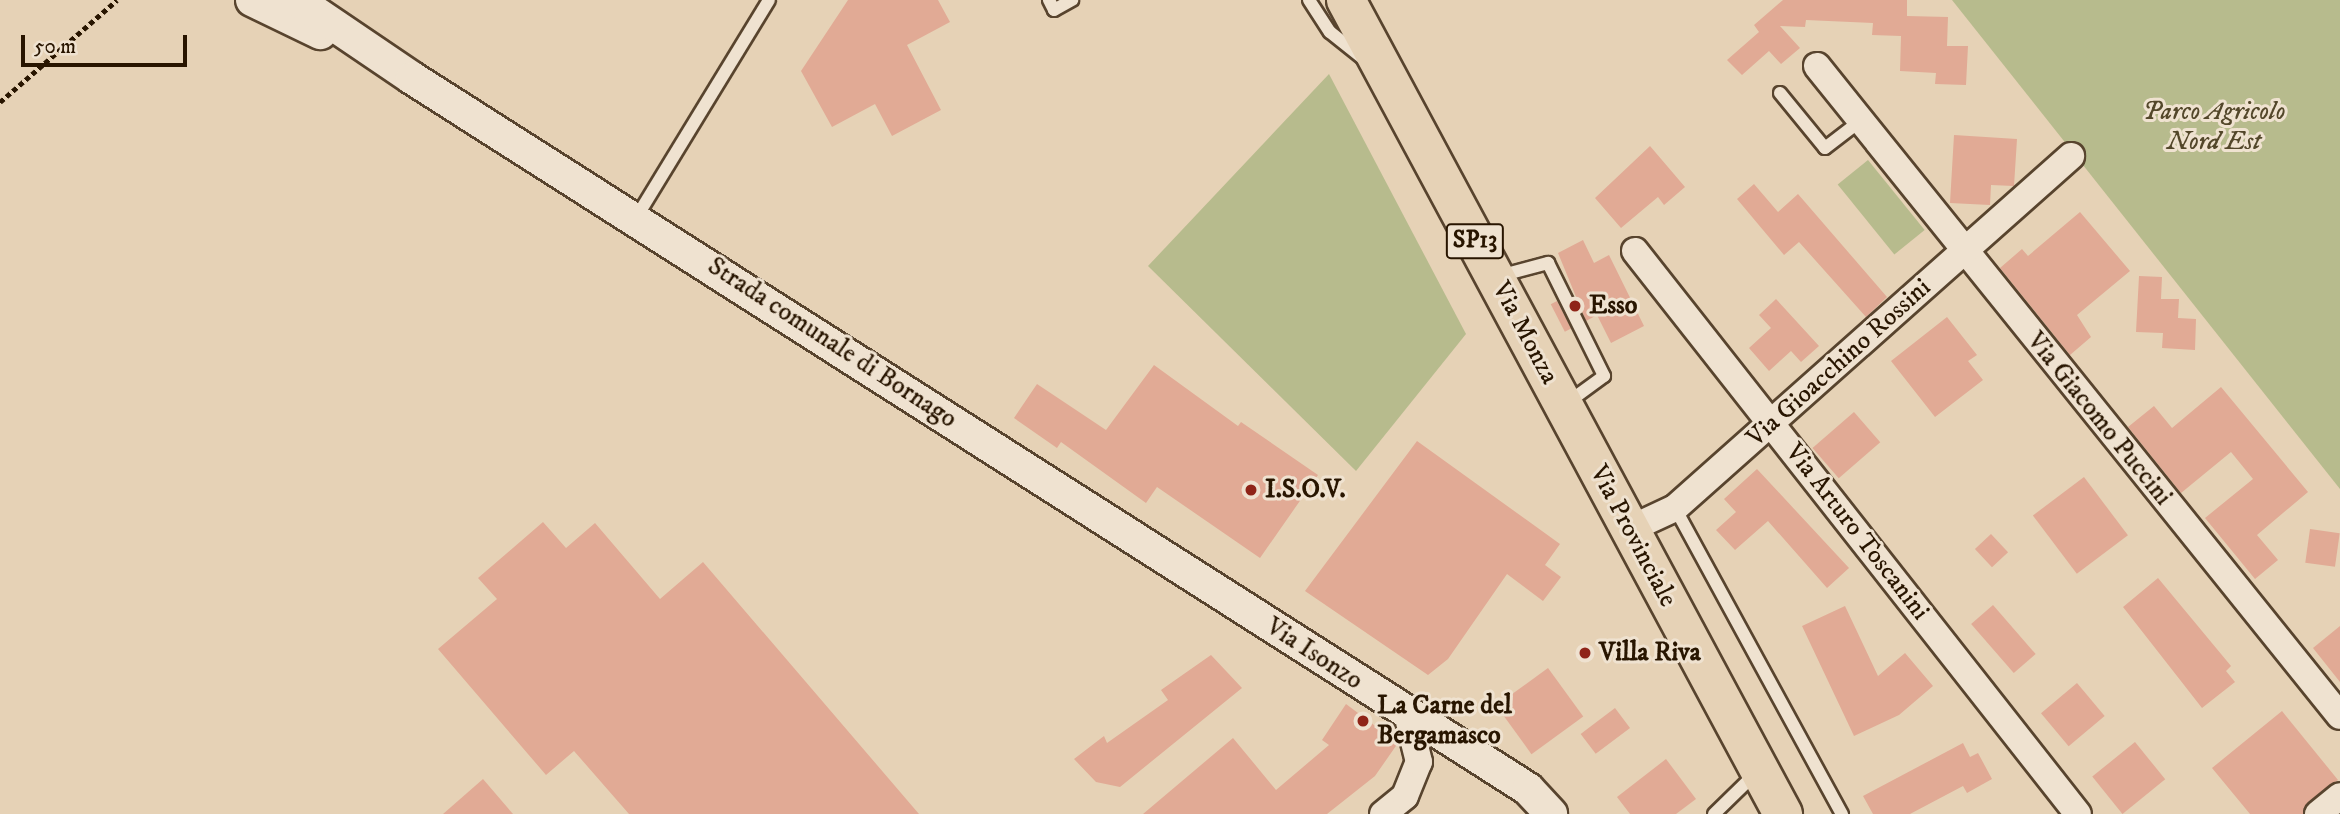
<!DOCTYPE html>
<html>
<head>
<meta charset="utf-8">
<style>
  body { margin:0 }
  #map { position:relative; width:2340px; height:814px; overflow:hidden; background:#e6d2b6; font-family:"IM FELL DW Pica",serif }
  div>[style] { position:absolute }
  .green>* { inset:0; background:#b7bb8d; transform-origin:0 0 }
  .building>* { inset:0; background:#e1aa95; transform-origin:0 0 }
  .path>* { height:4.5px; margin-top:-2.25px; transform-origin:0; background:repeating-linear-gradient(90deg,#281500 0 5px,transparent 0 8.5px) }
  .roads { filter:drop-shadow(2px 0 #58442e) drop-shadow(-2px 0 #58442e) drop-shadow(0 2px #58442e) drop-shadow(0 -2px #58442e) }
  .service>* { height:12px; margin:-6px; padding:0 6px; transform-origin:6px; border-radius:6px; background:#efe2d0 }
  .minor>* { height:26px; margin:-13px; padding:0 13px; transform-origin:13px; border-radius:13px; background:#efe2d0 }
  .tertiary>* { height:32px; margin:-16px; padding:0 16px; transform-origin:16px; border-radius:16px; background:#efe2d0 }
  .primary>* { height:38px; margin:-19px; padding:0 19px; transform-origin:19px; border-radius:19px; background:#e6d2b6 }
  .dots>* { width:19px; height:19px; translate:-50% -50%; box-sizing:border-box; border:4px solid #efe2d0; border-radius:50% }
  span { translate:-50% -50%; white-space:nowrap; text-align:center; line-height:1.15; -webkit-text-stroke:6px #efe2d0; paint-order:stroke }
  .shield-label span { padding:2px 5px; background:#efe2d0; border:2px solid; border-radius:5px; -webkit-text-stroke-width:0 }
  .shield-label { font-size:24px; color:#281500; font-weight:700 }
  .park-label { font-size:26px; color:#53472a; font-style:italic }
  .poi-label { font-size:26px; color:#281500; font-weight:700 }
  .left { translate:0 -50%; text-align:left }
  .street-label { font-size:26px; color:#281500 }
  .scale { position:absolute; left:21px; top:35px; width:166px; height:32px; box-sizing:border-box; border:4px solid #281500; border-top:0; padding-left:9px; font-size:21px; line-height:24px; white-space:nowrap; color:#281500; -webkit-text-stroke:5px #efe2d0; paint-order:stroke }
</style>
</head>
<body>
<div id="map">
  <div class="green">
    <i style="clip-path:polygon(1952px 0,2340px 0,2340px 489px)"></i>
    <i style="clip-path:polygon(1329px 74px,1466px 334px,1356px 471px,1148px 266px)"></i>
    <i style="left:1868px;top:160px;width:90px;height:39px;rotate:51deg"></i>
  </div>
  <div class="building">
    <i style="clip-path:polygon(848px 0,938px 0,950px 22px,907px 45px,941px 110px,892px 136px,875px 104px,832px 127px,801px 71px)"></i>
    <i style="clip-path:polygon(1783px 0,1907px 0,1907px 16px,1948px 17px,1947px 46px,1968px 46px,1966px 85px,1935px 84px,1936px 73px,1900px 71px,1901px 36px,1872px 35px,1873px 23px,1806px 20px,1805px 27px,1780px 26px,1800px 48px,1781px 64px,1769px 51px,1742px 75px,1727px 60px,1759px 32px,1754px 25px)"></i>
    <i style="clip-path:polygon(1954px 135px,2017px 139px,2014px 186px,1991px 185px,1990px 205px,1950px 203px)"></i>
    <i style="clip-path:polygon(1650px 146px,1685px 187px,1664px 205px,1658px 197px,1621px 228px,1595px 198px)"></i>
    <i style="clip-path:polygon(1754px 184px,1778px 212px,1798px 194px,1887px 297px,1866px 317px,1799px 242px,1784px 255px,1737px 199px)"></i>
    <i style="clip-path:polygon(2080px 212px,2130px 271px,2077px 315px,2091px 337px,2070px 355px,2000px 268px,2022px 249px,2028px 256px)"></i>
    <i style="clip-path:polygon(1583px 240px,1594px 263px,1609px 255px,1644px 326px,1611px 343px,1597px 315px,1586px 321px,1558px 253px)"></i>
    <i style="clip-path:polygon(2139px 276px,2162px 277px,2161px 299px,2179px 299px,2178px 318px,2196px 319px,2195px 350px,2162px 348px,2163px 333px,2136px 332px)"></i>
    <i style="clip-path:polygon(1776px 299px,1819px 346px,1801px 362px,1791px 351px,1769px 371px,1749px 348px,1771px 328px,1759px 315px)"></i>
    <i style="left:1557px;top:301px;width:31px;height:7px;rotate:63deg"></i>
    <i style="clip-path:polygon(1947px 317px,1977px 355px,1968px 361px,1983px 380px,1935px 417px,1891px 361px)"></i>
    <i style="clip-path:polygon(1154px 365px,1238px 426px,1241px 422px,1318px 475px,1260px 558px,1157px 487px,1146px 503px,1061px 442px,1057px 448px,1014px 418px,1037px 384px,1106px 430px)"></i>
    <i style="clip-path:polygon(2221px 387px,2308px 492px,2257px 535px,2278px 560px,2255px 579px,2205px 518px,2253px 479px,2231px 452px,2181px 493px,2128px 427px,2154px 406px,2172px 428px)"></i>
    <i style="left:1854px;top:412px;width:40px;height:55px;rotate:49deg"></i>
    <i style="clip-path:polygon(1417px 441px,1560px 544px,1545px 565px,1561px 577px,1543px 601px,1507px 574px,1448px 659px,1428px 675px,1305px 591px)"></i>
    <i style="clip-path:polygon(1757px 469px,1849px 568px,1827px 588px,1768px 521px,1735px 550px,1716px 530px,1736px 512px,1724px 499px)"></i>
    <i style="left:2084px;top:477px;width:73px;height:64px;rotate:53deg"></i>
    <i style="clip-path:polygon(543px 522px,566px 548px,595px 523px,660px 599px,703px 562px,919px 814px,629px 814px,574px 751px,546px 775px,438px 649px,497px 599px,478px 578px)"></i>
    <i style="left:2310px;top:529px;width:30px;height:34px;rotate:8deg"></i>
    <i style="left:1991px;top:534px;width:25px;height:22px;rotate:47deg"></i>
    <i style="clip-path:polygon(2158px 578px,2231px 666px,2226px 671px,2235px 682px,2202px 708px,2123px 607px)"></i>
    <i style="left:1993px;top:605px;width:65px;height:29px;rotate:49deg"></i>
    <i style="clip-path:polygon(1845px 606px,1878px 676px,1905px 653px,1933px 686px,1899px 715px,1854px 736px,1802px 626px)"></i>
    <i style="clip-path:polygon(2340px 626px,2340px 682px,2313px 648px)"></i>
    <i style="clip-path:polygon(1211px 655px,1242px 688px,1120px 787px,1096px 782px,1074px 759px,1104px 736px,1107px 743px,1168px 700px,1161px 690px)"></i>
    <i style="left:1548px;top:668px;width:60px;height:64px;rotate:54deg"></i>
    <i style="left:2077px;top:683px;width:43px;height:47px;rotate:50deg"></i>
    <i style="clip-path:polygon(1346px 704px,1398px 743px,1375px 776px,1327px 814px,1143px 814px,1233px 738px,1276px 790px,1329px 745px,1322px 740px)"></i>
    <i style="left:1615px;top:708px;width:25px;height:43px;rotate:53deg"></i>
    <i style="clip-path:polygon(2282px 711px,2338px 780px,2308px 802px,2303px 814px,2250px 814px,2212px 768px)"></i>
    <i style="left:2135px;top:742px;width:48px;height:55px;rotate:51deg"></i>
    <i style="clip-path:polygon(1963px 743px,1970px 757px,1978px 753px,1992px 779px,1967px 793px,1963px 786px,1910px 814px,1873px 814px,1863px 796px)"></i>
    <i style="clip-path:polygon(1666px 759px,1696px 799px,1676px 814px,1630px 814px,1617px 797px)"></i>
    <i style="clip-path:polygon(483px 779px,513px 814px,443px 814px)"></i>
  </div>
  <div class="path">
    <i style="left:0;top:102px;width:155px;rotate:-41.1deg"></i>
  </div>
  <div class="roads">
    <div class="service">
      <i style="left:1049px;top:0;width:11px;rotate:63deg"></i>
      <i style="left:1054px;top:10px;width:21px;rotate:-29deg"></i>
      <i style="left:1309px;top:0;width:38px;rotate:57deg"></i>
      <i style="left:1330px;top:32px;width:45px;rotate:38.7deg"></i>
      <i style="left:1780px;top:93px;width:71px;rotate:50.7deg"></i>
      <i style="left:1825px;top:148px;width:44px;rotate:-37.6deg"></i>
      <i style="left:636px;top:218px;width:255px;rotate:-58.6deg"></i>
      <i style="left:1499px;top:276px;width:51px;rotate:-14.9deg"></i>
      <i style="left:1548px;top:263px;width:126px;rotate:63.6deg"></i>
      <i style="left:1604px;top:376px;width:46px;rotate:143.9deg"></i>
      <i style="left:1675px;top:508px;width:349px;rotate:61.4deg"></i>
      <i style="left:1714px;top:814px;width:59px;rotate:-44.3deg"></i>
    </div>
    <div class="minor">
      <i style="left:1817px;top:66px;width:834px;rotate:51.18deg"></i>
      <i style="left:1635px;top:251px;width:716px;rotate:51.8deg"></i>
      <i style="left:1630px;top:529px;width:50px;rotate:-25deg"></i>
      <i style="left:1675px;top:508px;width:530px;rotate:-41.63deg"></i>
      <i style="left:1383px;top:814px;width:28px;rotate:-39deg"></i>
      <i style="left:1405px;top:796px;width:37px;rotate:-68deg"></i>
      <i style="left:1419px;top:762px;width:49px;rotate:-104deg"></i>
      <i style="left:2318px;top:814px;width:28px;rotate:-39deg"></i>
    </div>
    <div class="tertiary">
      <i style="left:252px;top:0;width:76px;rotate:25.9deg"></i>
      <i style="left:297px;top:0;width:139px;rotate:34.1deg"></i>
      <i style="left:412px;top:78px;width:1323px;rotate:32.5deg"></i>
      <i style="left:1528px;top:789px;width:34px;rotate:47deg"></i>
    </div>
    <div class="primary">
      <i style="left:1346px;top:0;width:924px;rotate:61.77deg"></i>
    </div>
  </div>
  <div class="dots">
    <i style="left:1575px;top:306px;background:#8f2418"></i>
    <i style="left:1251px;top:490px;background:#8f2418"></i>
    <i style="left:1585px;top:653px;background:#8f2418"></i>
    <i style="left:1363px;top:721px;background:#8f2418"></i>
  </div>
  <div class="shield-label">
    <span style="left:1475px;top:241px">SP13</span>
  </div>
  <div class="park-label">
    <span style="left:2214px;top:127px">Parco Agricolo<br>Nord Est</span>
  </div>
  <div class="poi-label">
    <span class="left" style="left:1589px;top:306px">Esso</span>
    <span class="left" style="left:1265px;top:490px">I.S.O.V.</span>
    <span class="left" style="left:1599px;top:653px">Villa Riva</span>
    <span class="left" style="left:1377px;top:721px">La Carne del<br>Bergamasco</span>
  </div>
  <div class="street-label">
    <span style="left:1525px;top:333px;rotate:62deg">Via Monza</span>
    <span style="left:832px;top:343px;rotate:33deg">Strada comunale di Bornago</span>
    <span style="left:1839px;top:363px;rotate:-42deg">Via Gioacchino Rossini</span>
    <span style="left:2099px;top:419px;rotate:51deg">Via Giacomo Puccini</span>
    <span style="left:1857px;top:532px;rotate:52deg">Via Arturo Toscanini</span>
    <span style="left:1633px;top:536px;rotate:62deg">Via Provinciale</span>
    <span style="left:1314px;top:654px;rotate:33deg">Via Isonzo</span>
  </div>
  <div class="scale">50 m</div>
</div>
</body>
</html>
